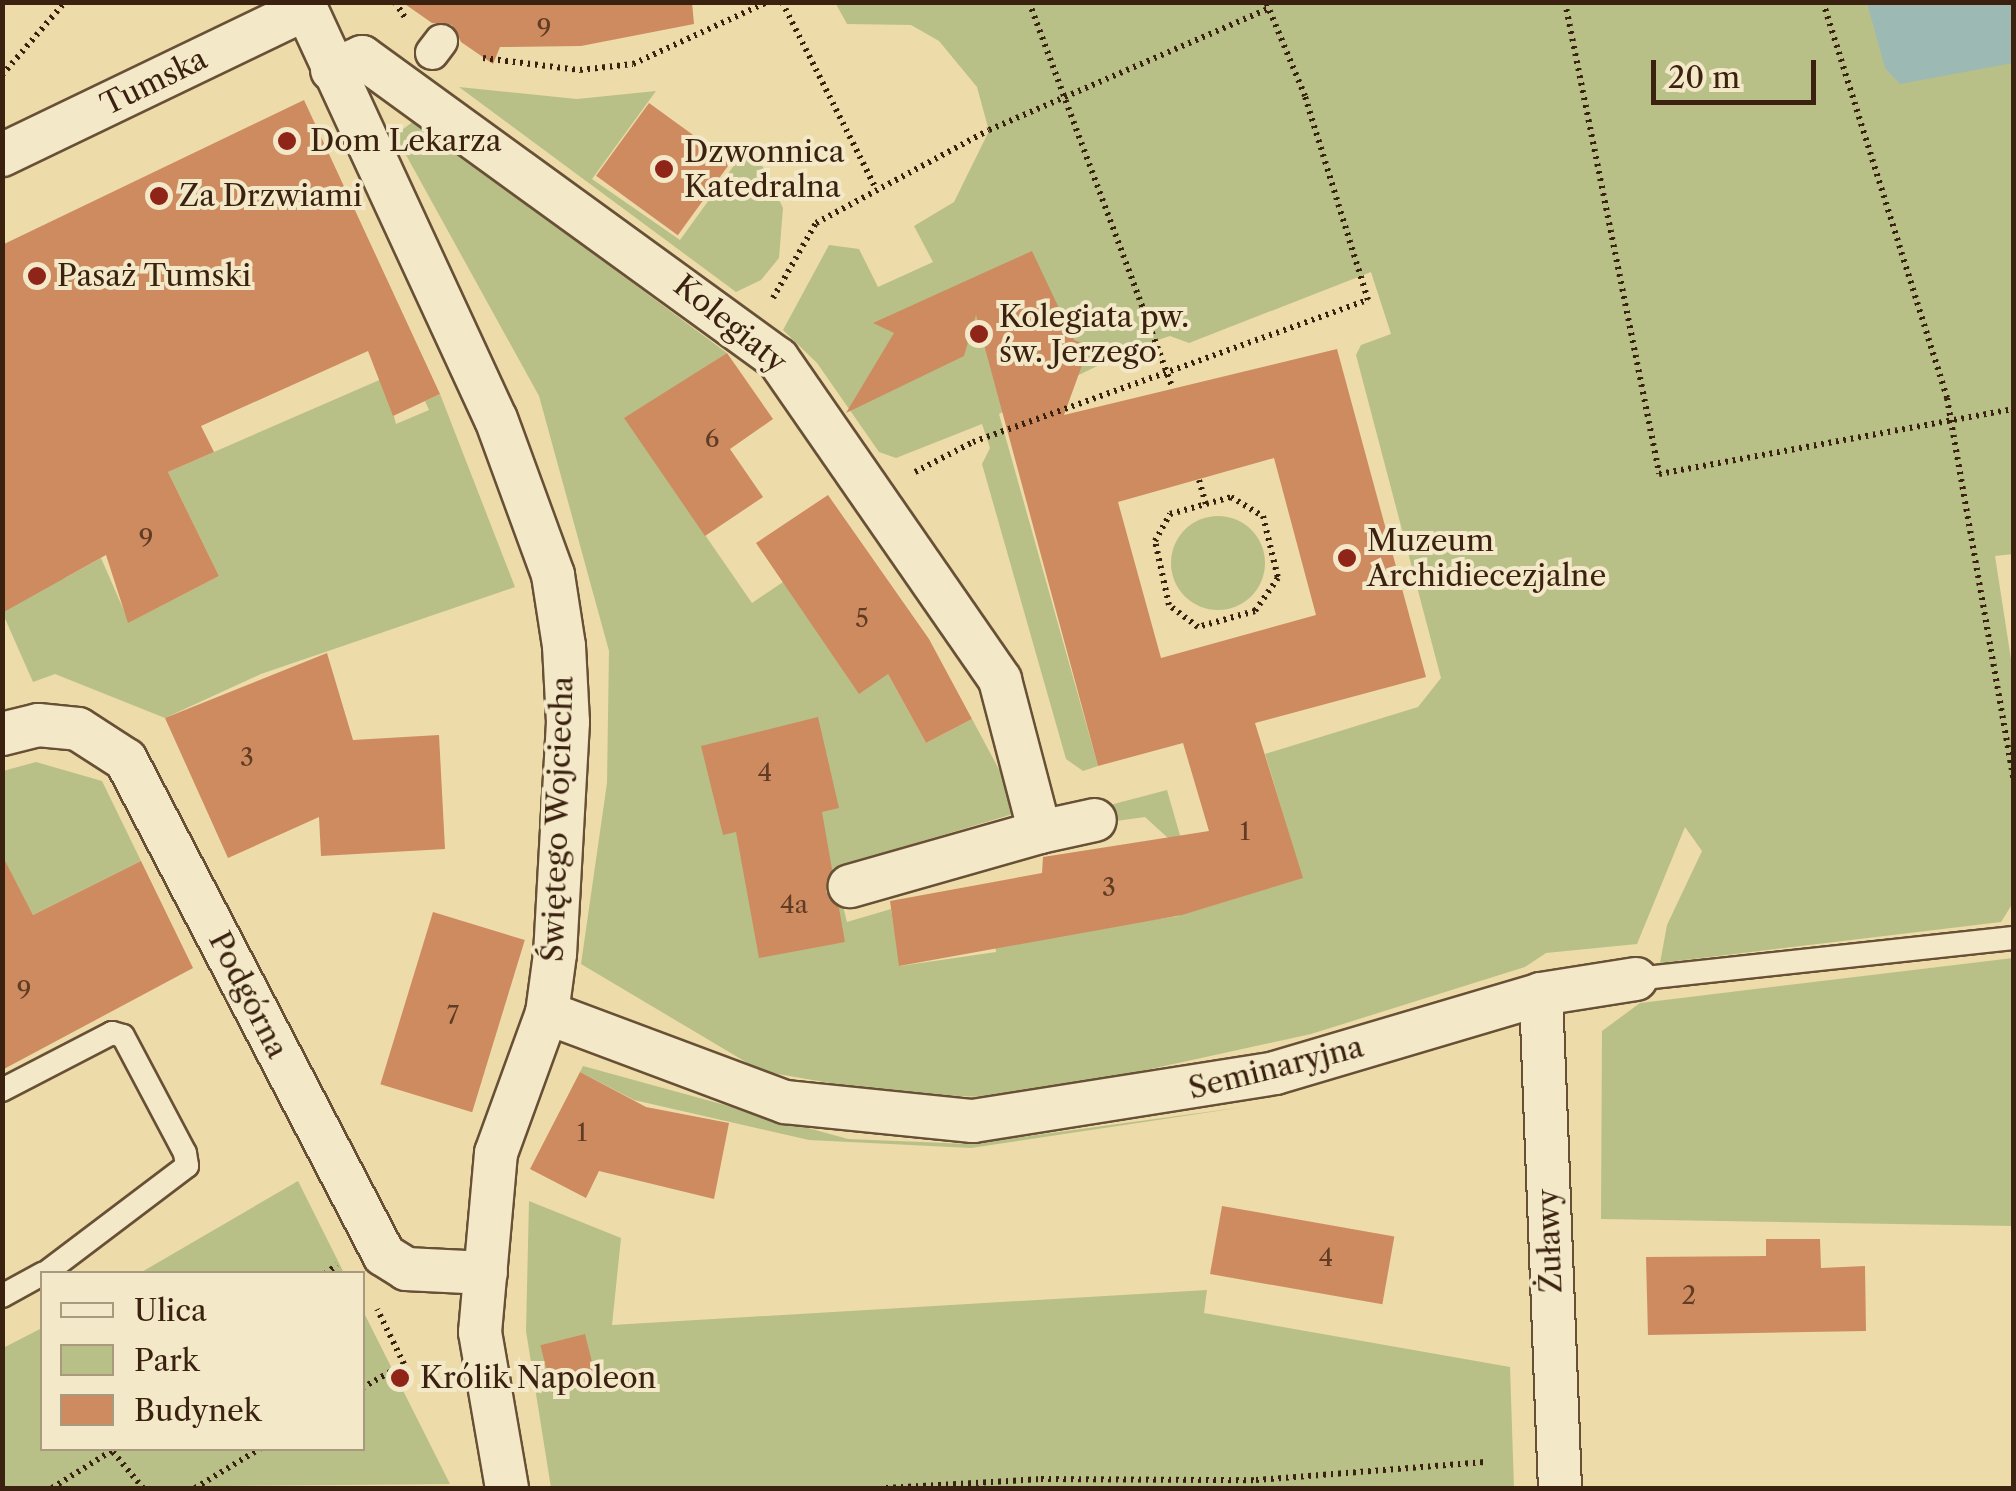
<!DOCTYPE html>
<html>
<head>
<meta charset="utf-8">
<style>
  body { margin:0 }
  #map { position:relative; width:2016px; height:1491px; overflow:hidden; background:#eddbaa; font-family:"Libre Caslon Text",serif }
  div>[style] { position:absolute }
  .green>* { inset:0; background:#b8c088 }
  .round { border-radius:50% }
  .water>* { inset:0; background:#9db9b4 }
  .building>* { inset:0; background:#ce8b60; transform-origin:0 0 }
  .path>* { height:6px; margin-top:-3px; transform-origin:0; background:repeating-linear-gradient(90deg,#3b2210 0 2.5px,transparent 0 7.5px) }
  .roads { filter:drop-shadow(2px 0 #685036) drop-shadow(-2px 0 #685036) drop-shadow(0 2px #685036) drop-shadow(0 -2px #685036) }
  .service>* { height:22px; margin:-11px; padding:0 11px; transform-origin:11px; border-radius:11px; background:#f3e8c8 }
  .pedestrian>* { height:32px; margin:-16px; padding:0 16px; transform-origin:16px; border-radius:16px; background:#f3e8c8 }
  .minor>* { height:42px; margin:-21px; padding:0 21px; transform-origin:21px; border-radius:21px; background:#f3e8c8 }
  .dots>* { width:28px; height:28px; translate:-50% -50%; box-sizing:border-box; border:5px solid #f3e8c8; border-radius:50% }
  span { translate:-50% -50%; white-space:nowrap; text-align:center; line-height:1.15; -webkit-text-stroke:8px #f3e8c8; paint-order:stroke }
  .number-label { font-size:25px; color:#603c24 }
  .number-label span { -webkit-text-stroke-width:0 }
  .street-label { font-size:30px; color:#3b2210 }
  .poi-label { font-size:30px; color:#3b2210 }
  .left { translate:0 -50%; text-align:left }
  .frame { position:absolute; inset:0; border:5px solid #3b2210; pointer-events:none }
  .legend { position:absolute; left:40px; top:1271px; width:325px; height:180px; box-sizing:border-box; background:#f3e8c8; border:2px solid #a9997e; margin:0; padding:12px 18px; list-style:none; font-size:30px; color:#3b2210 }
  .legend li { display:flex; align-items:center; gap:20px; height:50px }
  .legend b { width:50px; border:2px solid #a9997e }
  .scale { position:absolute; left:1651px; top:60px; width:165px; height:45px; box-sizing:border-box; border:5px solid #3b2210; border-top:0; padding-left:12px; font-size:30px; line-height:35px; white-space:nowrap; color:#3b2210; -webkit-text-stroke:8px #f3e8c8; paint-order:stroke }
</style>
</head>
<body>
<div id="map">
  <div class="green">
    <i style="clip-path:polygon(2013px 3px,2014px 554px,1995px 556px,2013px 672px,2013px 903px,2001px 922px,1660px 963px,1667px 925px,1702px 851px,1685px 827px,1637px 944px,1546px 953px,1525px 967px,1311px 1034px,1018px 1098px,893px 1094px,761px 1071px,581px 964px,607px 783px,609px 651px,539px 396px,395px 135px,414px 121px,727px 353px,625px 419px,752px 603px,783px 582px,888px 674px,926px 743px,972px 719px,1002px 775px,1013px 814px,833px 868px,847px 922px,891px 909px,900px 966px,996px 952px,993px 929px,1052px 935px,1179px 916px,1168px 838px,1145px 817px,1116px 821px,1110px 805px,1167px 790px,1201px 909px,1302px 877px,1265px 754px,1418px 707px,1441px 678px,1356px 355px,1361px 345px,1391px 334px,1371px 272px,1189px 343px,1170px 336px,1136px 347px,999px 414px,1098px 766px,1083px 771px,1066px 759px,982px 464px,990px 448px,982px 424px,896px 458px,879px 452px,817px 363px,783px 330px,829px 245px,859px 249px,878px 287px,933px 262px,914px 226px,954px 202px,989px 131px,977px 87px,939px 41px,911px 25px,847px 24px,836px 4px)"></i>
    <i style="clip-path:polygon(459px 87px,577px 99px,656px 91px,592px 179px,680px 240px,743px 153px,763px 167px,783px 208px,779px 258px,761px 280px,736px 292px)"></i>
    <i style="clip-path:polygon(384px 378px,396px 424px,429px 410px,425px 401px,440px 394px,515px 587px,261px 674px,165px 718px,55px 674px,33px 682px,3px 614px,2px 538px,43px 575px,65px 578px,101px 558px,129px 622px,219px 576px,168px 472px)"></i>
    <i class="round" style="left:1171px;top:516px;width:94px;height:94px"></i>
    <i style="clip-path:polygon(36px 762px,102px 781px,141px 861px,33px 915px,3px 859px,3px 771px)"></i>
    <i style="clip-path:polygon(2013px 958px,2013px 1226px,1601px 1219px,1602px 1031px,1640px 1003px)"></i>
    <i style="clip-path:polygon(583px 1066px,848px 1139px,970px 1144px,1244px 1107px,971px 1148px,809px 1140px,634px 1100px,580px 1072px)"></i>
    <i style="clip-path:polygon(298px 1181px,344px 1273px,140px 1273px)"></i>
    <i style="clip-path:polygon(529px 1201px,621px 1238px,612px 1325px,1207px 1290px,1204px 1313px,1510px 1367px,1514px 1488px,551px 1488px,526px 1331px)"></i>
    <i style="clip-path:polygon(363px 1311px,450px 1484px,3px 1488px,3px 1348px,42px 1328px,42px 1448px,362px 1448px)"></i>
  </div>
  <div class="water">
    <i style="clip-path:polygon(1867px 3px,2013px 3px,2013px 63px,1900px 84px,1885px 68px)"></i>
  </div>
  <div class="building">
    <i style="clip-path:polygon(402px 2px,692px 2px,694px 24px,581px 46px,500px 47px,493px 64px,461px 42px,452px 25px,432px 23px)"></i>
    <i style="clip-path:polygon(304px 100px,440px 394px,393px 416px,368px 351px,201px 426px,214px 452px,168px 472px,219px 576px,128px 623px,106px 555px,2px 613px,2px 245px)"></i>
    <i style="left:649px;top:103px;width:101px;height:90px;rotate:36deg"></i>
    <i style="clip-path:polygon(evenodd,1032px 251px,1074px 340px,1089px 346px,1064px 415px,1337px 349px,1426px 677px,1255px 723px,1303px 878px,1182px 915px,899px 966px,890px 901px,1042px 873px,1043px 857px,1209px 831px,1183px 743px,1098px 766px,976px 315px,964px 356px,846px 413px,894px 333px,873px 323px,1032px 251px,1274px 458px,1316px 615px,1161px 658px,1118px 502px,1274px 458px)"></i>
    <i style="clip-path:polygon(727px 353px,773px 419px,730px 449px,763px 497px,705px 536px,624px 418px)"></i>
    <i style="clip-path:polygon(828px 495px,929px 639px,972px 719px,926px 743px,888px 674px,859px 694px,756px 543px)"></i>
    <i style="clip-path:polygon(327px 653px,353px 740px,439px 735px,445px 849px,321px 856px,319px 817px,228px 858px,165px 718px)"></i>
    <i style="clip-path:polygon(818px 717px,839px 808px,822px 812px,832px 869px,826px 892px,839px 908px,845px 942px,759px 958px,736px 832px,723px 835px,701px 746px)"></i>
    <i style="clip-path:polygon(2px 855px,33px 915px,141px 861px,193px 968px,2px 1070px)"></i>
    <i style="left:433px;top:912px;width:96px;height:180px;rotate:17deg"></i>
    <i style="clip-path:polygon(580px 1072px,646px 1107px,729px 1123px,714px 1199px,599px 1171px,586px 1198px,530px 1169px)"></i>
    <i style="left:1222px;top:1206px;width:175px;height:69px;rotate:10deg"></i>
    <i style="clip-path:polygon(1766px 1239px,1820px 1239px,1821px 1268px,1865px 1266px,1866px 1331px,1648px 1335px,1646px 1257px,1766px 1256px)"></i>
    <i style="left:585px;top:1334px;width:49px;height:46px;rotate:76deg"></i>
  </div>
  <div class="path">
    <i style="left:395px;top:2px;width:20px;rotate:57deg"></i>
    <i style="left:782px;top:2px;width:209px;rotate:63.3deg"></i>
    <i style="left:1029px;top:2px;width:410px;rotate:69.6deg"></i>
    <i style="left:1565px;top:2px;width:481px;rotate:78.7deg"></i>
    <i style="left:1659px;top:474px;width:361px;rotate:-10.4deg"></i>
    <i style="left:1823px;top:2px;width:415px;rotate:72.6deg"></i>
    <i style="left:1947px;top:398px;width:389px;rotate:80.1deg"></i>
    <i style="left:483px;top:58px;width:98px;rotate:7.1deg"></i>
    <i style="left:580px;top:70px;width:53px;rotate:-6.5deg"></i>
    <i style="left:633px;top:64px;width:148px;rotate:-24.8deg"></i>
    <i style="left:2px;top:75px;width:96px;rotate:-49.2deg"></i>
    <i style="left:773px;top:298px;width:86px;rotate:-60.2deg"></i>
    <i style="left:816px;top:223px;width:196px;rotate:-28.3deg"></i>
    <i style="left:989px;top:130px;width:305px;rotate:-23.5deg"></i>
    <i style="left:915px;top:472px;width:65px;rotate:-27.3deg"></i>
    <i style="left:973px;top:442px;width:420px;rotate:-19.8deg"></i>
    <i style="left:1368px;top:300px;width:214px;rotate:-107.2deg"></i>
    <i style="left:1305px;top:96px;width:102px;rotate:-112.5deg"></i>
    <i style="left:1199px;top:480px;width:25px;rotate:74deg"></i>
    <i style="left:1231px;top:497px;width:37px;rotate:31deg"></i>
    <i style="left:1263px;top:516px;width:64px;rotate:76.4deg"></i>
    <i style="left:1278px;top:578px;width:40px;rotate:124.9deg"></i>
    <i style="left:1255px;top:611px;width:59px;rotate:164.3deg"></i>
    <i style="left:1198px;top:627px;width:36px;rotate:-143deg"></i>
    <i style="left:1169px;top:605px;width:66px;rotate:-102.3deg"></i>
    <i style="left:1155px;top:541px;width:31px;rotate:-61deg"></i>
    <i style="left:1170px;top:514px;width:63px;rotate:-15.6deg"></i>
    <i style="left:325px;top:1274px;width:15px;rotate:-37deg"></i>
    <i style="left:362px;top:1388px;width:48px;rotate:-29.7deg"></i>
    <i style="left:404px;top:1364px;width:61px;rotate:-116.1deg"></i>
    <i style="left:113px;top:1452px;width:47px;rotate:50.2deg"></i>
    <i style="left:52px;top:1488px;width:75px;rotate:-32deg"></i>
    <i style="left:195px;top:1488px;width:77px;rotate:-31.2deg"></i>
    <i style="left:886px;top:1488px;width:155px;rotate:-3.3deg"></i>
    <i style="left:1041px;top:1479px;width:215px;rotate:0.3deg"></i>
    <i style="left:1256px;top:1480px;width:230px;rotate:-4.5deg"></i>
  </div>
  <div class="roads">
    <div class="service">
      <i style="left:1636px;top:979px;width:380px;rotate:-6.2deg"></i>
      <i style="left:2px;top:1090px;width:124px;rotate:-27.4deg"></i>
      <i style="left:112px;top:1033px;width:11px;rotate:15deg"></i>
      <i style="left:123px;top:1036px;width:132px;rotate:62.1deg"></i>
      <i style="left:185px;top:1153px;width:13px;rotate:81deg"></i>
      <i style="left:187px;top:1166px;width:179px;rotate:142.9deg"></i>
      <i style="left:2px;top:1296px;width:46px;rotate:-28.8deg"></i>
    </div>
    <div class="pedestrian">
      <i style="left:432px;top:53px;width:15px;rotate:-53deg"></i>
    </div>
    <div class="minor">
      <i style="left:303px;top:2px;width:459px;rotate:65.2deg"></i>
      <i style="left:496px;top:419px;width:166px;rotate:69.9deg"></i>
      <i style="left:553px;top:575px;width:72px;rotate:81.2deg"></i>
      <i style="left:564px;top:646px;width:76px;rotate:87deg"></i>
      <i style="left:568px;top:722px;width:232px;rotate:93.2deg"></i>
      <i style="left:555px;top:954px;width:60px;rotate:97.7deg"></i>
      <i style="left:547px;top:1013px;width:149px;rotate:110deg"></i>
      <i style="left:496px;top:1153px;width:180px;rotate:95.1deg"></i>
      <i style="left:480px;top:1332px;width:158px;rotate:80.2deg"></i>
      <i style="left:332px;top:70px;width:33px;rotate:-23deg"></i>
      <i style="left:362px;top:57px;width:514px;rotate:35.98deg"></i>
      <i style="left:778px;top:359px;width:390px;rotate:55.3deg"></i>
      <i style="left:1000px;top:680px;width:157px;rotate:75.3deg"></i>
      <i style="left:1040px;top:832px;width:198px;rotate:164.1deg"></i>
      <i style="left:2px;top:155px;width:337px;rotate:-25.7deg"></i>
      <i style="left:2px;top:734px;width:37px;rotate:-14deg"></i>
      <i style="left:38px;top:725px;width:40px;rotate:5.7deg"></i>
      <i style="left:78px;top:729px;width:57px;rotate:32.9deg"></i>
      <i style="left:126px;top:760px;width:558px;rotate:62.47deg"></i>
      <i style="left:384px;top:1255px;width:26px;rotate:32deg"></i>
      <i style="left:406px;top:1269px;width:80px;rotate:2.9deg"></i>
      <i style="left:1040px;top:832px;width:56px;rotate:-12.3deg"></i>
      <i style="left:1541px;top:994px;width:494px;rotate:87.8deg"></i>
      <i style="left:547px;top:1013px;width:254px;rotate:20.5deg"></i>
      <i style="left:785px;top:1102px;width:189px;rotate:5.8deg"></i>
      <i style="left:973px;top:1121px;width:306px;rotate:-9deg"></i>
      <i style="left:1275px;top:1073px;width:277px;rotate:-16.5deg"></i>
      <i style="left:1541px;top:994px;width:96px;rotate:-9deg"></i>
    </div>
  </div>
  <div class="dots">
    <i style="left:287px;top:141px;background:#8f2418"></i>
    <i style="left:664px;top:169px;background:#8f2418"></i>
    <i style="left:159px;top:196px;background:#8f2418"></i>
    <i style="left:37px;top:276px;background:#8f2418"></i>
    <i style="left:979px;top:334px;background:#8f2418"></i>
    <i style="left:1347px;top:558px;background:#8f2418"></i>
    <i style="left:400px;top:1378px;background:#8f2418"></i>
  </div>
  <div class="number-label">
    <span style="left:544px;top:29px">9</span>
    <span style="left:712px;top:439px">6</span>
    <span style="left:146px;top:539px">9</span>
    <span style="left:862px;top:619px">5</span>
    <span style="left:247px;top:758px">3</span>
    <span style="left:765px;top:773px">4</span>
    <span style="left:1245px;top:832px">1</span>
    <span style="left:1109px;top:888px">3</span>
    <span style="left:794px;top:905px">4a</span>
    <span style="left:24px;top:991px">9</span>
    <span style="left:453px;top:1016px">7</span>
    <span style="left:582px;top:1133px">1</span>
    <span style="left:1326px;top:1258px">4</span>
    <span style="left:1689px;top:1296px">2</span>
  </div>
  <div class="street-label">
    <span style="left:154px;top:82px;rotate:-26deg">Tumska</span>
    <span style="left:730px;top:324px;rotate:39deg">Kolegiaty</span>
    <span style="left:558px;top:819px;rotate:-88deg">Świętego Wojciecha</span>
    <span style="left:248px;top:995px;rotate:63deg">Podgórna</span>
    <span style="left:1276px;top:1068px;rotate:-14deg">Seminaryjna</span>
    <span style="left:1550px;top:1241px;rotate:-92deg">Żuławy</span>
  </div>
  <div class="poi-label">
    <span class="left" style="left:310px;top:141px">Dom Lekarza</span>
    <span class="left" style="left:684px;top:169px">Dzwonnica<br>Katedralna</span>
    <span class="left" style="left:179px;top:196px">Za Drzwiami</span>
    <span class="left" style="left:57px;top:276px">Pasaż Tumski</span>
    <span class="left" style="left:999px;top:334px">Kolegiata pw.<br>św. Jerzego</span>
    <span class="left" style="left:1367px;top:558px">Muzeum<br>Archidiecezjalne</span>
    <span class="left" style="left:420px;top:1378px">Królik Napoleon</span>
  </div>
  <div class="frame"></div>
  <ul class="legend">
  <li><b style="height:12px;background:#f3e8c8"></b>Ulica</li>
  <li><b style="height:28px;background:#b8c088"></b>Park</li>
  <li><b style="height:28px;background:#ce8b60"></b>Budynek</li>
  </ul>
  <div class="scale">20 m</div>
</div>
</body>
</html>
